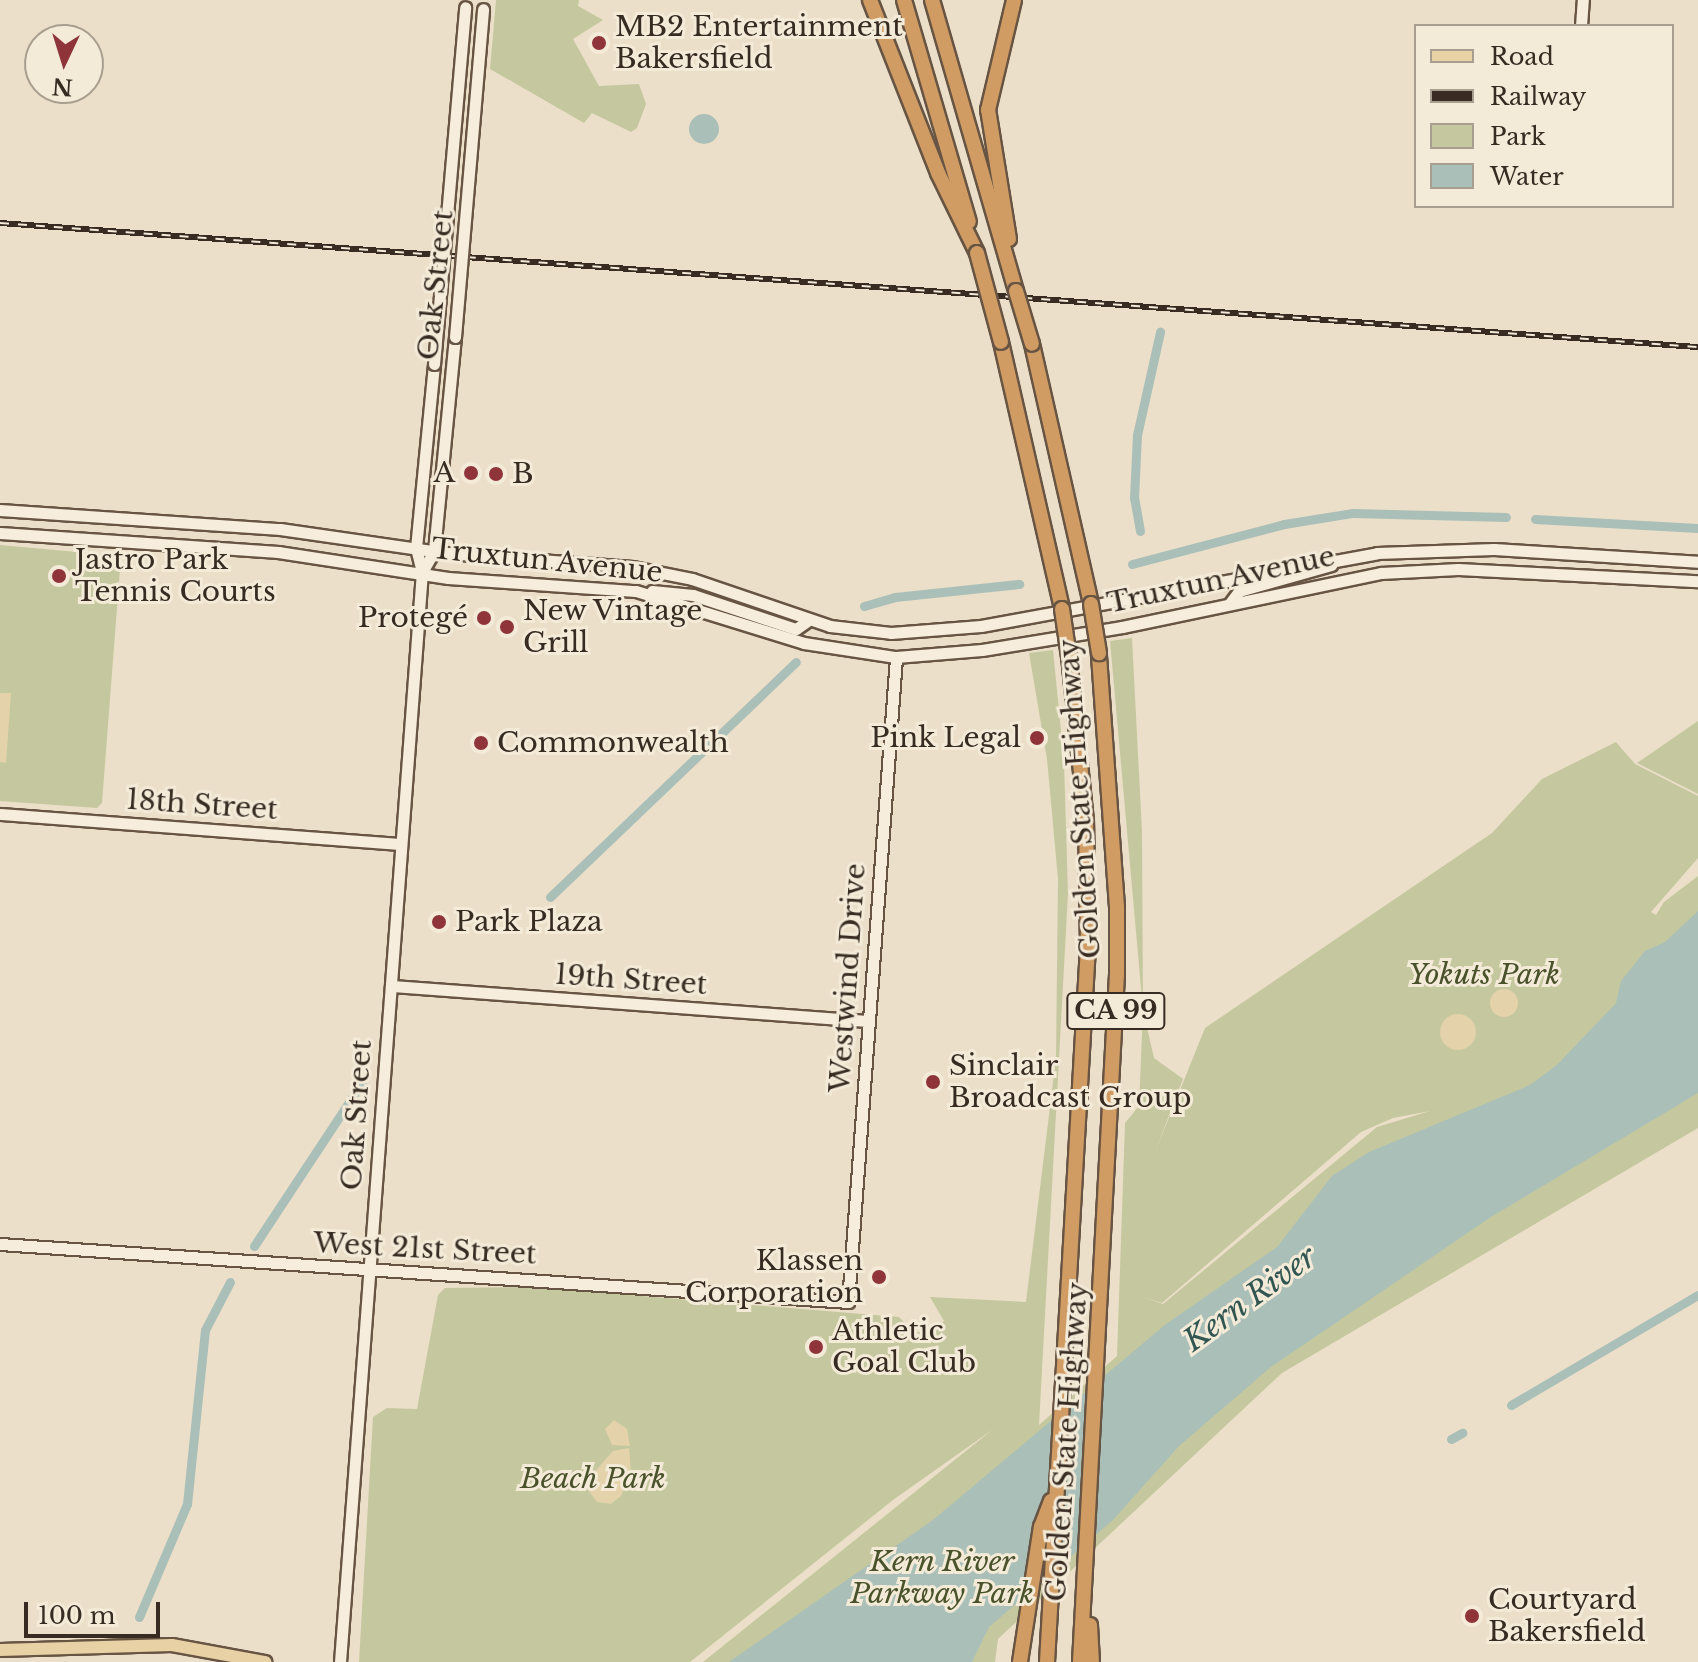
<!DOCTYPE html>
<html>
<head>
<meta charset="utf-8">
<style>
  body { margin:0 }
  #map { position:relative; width:1698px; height:1662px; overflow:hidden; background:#ebdfc9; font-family:"Libre Baskerville",serif }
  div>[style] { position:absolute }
  .green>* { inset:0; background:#c5c89e }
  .sand>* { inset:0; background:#e3d2aa }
  .round { border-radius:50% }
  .water>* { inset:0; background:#aabfb8 }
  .canal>* { height:9px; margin:-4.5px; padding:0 4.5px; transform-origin:4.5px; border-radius:4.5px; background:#aabfb8 }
  .roads { filter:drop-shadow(2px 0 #675443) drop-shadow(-2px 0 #675443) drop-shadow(0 2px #675443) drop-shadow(0 -2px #675443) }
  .secondary>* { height:11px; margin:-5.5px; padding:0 5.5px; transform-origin:5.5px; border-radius:5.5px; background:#f6eddc }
  .primary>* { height:12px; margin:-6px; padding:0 6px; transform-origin:6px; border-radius:6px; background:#e9d1a6 }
  .highway>* { height:14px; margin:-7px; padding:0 7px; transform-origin:7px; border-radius:7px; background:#d09c63 }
  .rail>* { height:6px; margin-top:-3px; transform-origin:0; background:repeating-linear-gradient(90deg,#f3ead8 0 9px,#372b22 0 18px); box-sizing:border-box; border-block:2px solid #372b22 }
  .bridges { filter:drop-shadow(2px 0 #675443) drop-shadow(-2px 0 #675443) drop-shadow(0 2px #675443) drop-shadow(0 -2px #675443) }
  .secondary-bridge>* { height:11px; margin:-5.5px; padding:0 5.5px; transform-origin:5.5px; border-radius:5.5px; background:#f6eddc }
  .highway-bridge>* { height:14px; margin:-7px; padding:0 7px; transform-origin:7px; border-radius:7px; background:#d09c63 }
  .dots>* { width:22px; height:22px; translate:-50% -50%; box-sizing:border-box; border:4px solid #f3ead8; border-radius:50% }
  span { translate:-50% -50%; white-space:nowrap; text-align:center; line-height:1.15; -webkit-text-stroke:6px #f3ead8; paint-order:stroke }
  .shield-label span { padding:2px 6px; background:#f3ead8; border:2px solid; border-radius:6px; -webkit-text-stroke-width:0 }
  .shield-label { font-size:26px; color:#372b22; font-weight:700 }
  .poi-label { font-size:28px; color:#372b22 }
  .left { translate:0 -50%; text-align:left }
  .right { translate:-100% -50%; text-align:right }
  .street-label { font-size:28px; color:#372b22 }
  .park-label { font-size:28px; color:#49522a; font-style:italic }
  .water-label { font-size:30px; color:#325652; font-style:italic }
  .legend { position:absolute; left:1414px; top:24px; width:260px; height:184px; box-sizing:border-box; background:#f3ead8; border:2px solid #a89e8f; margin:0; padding:10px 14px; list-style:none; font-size:24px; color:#372b22 }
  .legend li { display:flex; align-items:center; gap:16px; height:40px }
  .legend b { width:40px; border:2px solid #a89e8f }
  .north { position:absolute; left:24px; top:24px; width:80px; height:80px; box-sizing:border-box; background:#f3ead8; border:2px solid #a89e8f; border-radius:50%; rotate:184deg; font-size:22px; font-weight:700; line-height:32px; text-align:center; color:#372b22 }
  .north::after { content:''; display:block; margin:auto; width:28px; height:36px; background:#8f353a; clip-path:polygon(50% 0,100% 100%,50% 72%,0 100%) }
  .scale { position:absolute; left:24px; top:1602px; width:136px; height:36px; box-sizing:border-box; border:4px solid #372b22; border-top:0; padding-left:10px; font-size:24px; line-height:28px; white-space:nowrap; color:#372b22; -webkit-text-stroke:6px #f3ead8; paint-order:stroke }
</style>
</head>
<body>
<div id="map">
  <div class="green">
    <i style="clip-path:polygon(496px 0,579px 0,578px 6px,603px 20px,573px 39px,599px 86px,639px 84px,646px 104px,637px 128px,631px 132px,592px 113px,584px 123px,490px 69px)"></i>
    <i style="clip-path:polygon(0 545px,121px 556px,102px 803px,97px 808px,0 801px)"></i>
    <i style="clip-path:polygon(evenodd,1132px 638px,1142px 831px,1143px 1010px,1154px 1058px,1183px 1079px,1155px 1152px,1205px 1028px,1492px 833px,1542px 779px,1616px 742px,1635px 764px,1698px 796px,1698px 858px,1651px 912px,1656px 915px,1664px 902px,1698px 876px,1698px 1128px,1282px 1373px,998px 1639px,995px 1662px,703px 1662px,992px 1430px,893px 1500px,690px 1662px,359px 1662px,373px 1417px,387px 1408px,417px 1409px,438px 1295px,445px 1288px,533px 1287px,899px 1317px,913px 1332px,935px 1332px,944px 1321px,930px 1297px,1026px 1302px,1056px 1058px,1058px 879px,1047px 759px,1029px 653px,1053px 650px,1064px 761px,1068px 894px,1039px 1425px,1117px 1356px,1125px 1123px,1139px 1106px,1143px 1010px,1110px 641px,1132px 638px,1430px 1111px,1377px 1127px,1163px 1304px,1142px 1297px,1162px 1303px,1361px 1132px,1393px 1118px,1430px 1111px)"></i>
    <i style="clip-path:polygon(1698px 721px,1698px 794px,1637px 763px)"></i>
  </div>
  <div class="sand">
    <i style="clip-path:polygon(0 693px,11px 693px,6px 763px,0 762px)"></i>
    <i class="round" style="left:1490px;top:989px;width:28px;height:28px"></i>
    <i class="round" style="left:1440px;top:1014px;width:36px;height:36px"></i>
    <i style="clip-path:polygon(614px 1420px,627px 1429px,630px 1446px,612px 1445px,605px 1429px)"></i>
    <i style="clip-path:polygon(629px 1448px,631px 1471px,621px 1496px,611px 1504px,597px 1502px,588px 1490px,591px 1476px,613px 1451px)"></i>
  </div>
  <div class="water">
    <i class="round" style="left:689px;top:114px;width:30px;height:30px"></i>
    <i style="clip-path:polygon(1698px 911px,1698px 1093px,1491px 1217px,1271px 1367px,1179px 1446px,1113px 1520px,989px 1627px,972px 1662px,729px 1662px,933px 1520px,1166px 1324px,1277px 1247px,1332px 1176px,1369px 1152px,1530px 1085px,1558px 1064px,1616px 1003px,1621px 981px,1645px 951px,1665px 942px)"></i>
  </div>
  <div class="canal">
    <i style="left:1535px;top:519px;width:163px;rotate:3.2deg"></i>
    <i style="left:1140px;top:531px;width:34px;rotate:-100deg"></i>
    <i style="left:1134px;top:498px;width:63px;rotate:-87.3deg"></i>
    <i style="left:1137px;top:435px;width:106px;rotate:-77.4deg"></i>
    <i style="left:1132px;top:564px;width:157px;rotate:-14.7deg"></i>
    <i style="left:1284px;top:524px;width:70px;rotate:-9.1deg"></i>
    <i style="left:1353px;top:513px;width:153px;rotate:1.5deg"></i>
    <i style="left:864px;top:606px;width:32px;rotate:-16deg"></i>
    <i style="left:895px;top:597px;width:125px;rotate:-6deg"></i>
    <i style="left:550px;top:897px;width:340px;rotate:-43.7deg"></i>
    <i style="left:254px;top:1246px;width:196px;rotate:-56.6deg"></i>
    <i style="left:1511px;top:1405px;width:217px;rotate:-30.5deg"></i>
    <i style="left:1451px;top:1439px;width:13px;rotate:-29deg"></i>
    <i style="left:139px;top:1617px;width:123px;rotate:-67deg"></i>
    <i style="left:187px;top:1504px;width:175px;rotate:-84.1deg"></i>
    <i style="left:205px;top:1330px;width:54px;rotate:-62.5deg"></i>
  </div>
  <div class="roads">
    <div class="secondary">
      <i style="left:1581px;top:26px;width:26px;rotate:-86deg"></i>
      <i style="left:0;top:510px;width:281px;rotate:3.9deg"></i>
      <i style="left:280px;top:529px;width:169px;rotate:8.2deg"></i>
      <i style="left:447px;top:553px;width:186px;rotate:4.3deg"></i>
      <i style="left:632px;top:567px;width:61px;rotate:11.3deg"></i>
      <i style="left:692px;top:579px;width:146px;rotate:18.8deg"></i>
      <i style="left:830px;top:626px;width:61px;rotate:6.5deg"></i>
      <i style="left:891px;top:633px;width:90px;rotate:-4.4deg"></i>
      <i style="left:981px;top:626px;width:403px;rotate:-10.4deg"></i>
      <i style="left:1377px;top:553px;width:117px;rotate:-2deg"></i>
      <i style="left:1494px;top:549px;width:204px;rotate:3.6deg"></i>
      <i style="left:0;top:533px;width:279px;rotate:3.9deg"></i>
      <i style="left:278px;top:552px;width:172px;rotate:8.7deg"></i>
      <i style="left:448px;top:578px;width:188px;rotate:4deg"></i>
      <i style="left:636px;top:591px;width:176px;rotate:17.2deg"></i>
      <i style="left:804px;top:643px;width:93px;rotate:8.7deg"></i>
      <i style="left:896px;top:657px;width:86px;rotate:-4.7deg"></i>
      <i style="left:982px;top:650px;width:142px;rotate:-9.3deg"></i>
      <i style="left:1122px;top:627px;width:265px;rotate:-11.8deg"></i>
      <i style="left:1381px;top:573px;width:77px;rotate:-3deg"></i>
      <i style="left:1458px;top:569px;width:240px;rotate:2.9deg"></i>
      <i style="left:422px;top:572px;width:24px;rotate:-60deg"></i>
      <i style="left:434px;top:551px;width:215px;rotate:-84.4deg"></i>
      <i style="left:652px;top:591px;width:41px;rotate:5.6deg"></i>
      <i style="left:693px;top:595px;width:108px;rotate:18.3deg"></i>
      <i style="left:796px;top:629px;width:16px;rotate:-35deg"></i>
      <i style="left:1230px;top:603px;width:15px;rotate:-53deg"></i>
      <i style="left:1239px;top:591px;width:96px;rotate:-15.8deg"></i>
      <i style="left:0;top:814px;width:402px;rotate:4.3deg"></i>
      <i style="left:391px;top:986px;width:479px;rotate:4.2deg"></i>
      <i style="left:0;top:1244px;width:850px;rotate:3.91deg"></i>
      <i style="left:848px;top:1302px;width:647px;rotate:-85.74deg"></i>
      <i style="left:340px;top:1662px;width:1093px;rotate:-85.7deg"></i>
      <i style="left:422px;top:572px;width:25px;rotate:-104deg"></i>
      <i style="left:416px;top:548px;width:185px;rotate:-84.4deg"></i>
    </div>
    <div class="primary">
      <i style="left:0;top:1650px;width:172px;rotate:-1.7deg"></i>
      <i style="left:172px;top:1645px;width:95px;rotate:10.4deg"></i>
    </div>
    <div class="highway">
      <i style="left:870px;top:0;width:186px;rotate:68.5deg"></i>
      <i style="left:938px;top:173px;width:89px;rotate:64deg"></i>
      <i style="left:904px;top:0;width:231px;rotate:73.7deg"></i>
      <i style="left:932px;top:0;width:303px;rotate:73.9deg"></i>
      <i style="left:1009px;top:239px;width:131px;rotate:-99.2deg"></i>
      <i style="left:988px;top:110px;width:113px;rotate:-76.7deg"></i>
      <i style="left:1001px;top:342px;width:274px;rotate:77.1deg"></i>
      <i style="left:1032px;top:344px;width:267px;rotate:77.2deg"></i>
      <i style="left:1090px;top:1625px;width:37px;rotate:87deg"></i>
      <i style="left:1020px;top:1662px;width:137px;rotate:-81.2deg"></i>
      <i style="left:1041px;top:1527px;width:28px;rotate:-69deg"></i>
      <i style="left:1047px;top:1662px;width:717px;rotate:-86.72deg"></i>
      <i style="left:1088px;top:946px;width:125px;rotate:-90.9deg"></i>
      <i style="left:1086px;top:821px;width:165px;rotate:-95.9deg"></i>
      <i style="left:1080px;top:1662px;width:688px;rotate:-86.92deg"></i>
      <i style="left:1117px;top:975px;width:68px;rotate:-90deg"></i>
      <i style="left:1117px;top:907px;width:255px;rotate:-94.1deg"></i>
    </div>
  </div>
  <div class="rail">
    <i style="left:0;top:223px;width:1703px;rotate:4.18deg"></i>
  </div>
  <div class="bridges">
    <div class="secondary-bridge">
      <i style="left:455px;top:337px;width:329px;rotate:-85.1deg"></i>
      <i style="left:434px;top:364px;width:358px;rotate:-85deg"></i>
    </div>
    <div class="highway-bridge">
      <i style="left:977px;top:253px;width:92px;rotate:74.9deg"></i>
      <i style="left:1016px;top:291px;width:55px;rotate:73.2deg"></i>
      <i style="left:1091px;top:604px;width:50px;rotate:80.7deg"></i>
      <i style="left:1062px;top:609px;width:49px;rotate:81.7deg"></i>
    </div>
  </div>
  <div class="dots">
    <i style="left:599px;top:43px;background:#8f353a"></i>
    <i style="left:471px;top:473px;background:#8f353a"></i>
    <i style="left:496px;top:474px;background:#8f353a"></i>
    <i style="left:59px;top:576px;background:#8f353a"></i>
    <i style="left:484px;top:618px;background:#8f353a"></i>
    <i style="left:507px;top:627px;background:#8f353a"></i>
    <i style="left:1037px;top:738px;background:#8f353a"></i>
    <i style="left:481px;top:743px;background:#8f353a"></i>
    <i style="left:439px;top:922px;background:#8f353a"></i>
    <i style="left:933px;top:1082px;background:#8f353a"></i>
    <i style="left:879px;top:1277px;background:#8f353a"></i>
    <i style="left:816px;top:1347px;background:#8f353a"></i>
    <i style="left:1472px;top:1616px;background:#8f353a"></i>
  </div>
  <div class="shield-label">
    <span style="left:1116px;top:1011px">CA 99</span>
  </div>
  <div class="poi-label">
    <span class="left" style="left:615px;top:43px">MB2 Entertainment<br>Bakersfield</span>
    <span class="right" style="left:455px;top:473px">A</span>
    <span class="left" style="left:512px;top:474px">B</span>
    <span class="left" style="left:75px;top:576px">Jastro Park<br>Tennis Courts</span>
    <span class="left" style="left:523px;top:627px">New Vintage<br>Grill</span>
    <span class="right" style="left:468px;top:618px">Protegé</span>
    <span class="right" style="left:1021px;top:738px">Pink Legal</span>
    <span class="left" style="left:497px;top:743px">Commonwealth</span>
    <span class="left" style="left:455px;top:922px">Park Plaza</span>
    <span class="left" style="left:949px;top:1082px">Sinclair<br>Broadcast Group</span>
    <span class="right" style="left:863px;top:1277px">Klassen<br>Corporation</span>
    <span class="left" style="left:832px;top:1347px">Athletic<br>Goal Club</span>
    <span class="left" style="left:1488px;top:1616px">Courtyard<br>Bakersfield</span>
  </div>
  <div class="street-label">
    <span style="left:436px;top:285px;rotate:-84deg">Oak Street</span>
    <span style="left:547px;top:561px;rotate:6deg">Truxtun Avenue</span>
    <span style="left:1221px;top:580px;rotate:-12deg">Truxtun Avenue</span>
    <span style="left:1080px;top:799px;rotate:-94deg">Golden State Highway</span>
    <span style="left:202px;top:805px;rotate:4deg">18th Street</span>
    <span style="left:848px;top:978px;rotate:-86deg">Westwind Drive</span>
    <span style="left:631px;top:980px;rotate:4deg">19th Street</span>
    <span style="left:357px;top:1115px;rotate:-86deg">Oak Street</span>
    <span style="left:425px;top:1249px;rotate:3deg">West 21st Street</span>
    <span style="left:1067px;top:1442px;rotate:-86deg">Golden State Highway</span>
  </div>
  <div class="park-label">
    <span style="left:1484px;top:975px">Yokuts Park</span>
    <span style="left:593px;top:1479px">Beach Park</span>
    <span style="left:942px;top:1578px">Kern River<br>Parkway Park</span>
  </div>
  <div class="water-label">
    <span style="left:1250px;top:1299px;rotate:-36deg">Kern River</span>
  </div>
  <ul class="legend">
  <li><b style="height:10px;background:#e9d1a6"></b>Road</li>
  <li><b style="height:10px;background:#372b22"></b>Railway</li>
  <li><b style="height:22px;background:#c5c89e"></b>Park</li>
  <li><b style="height:22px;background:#aabfb8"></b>Water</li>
  </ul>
  <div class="north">N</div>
  <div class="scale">100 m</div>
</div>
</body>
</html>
